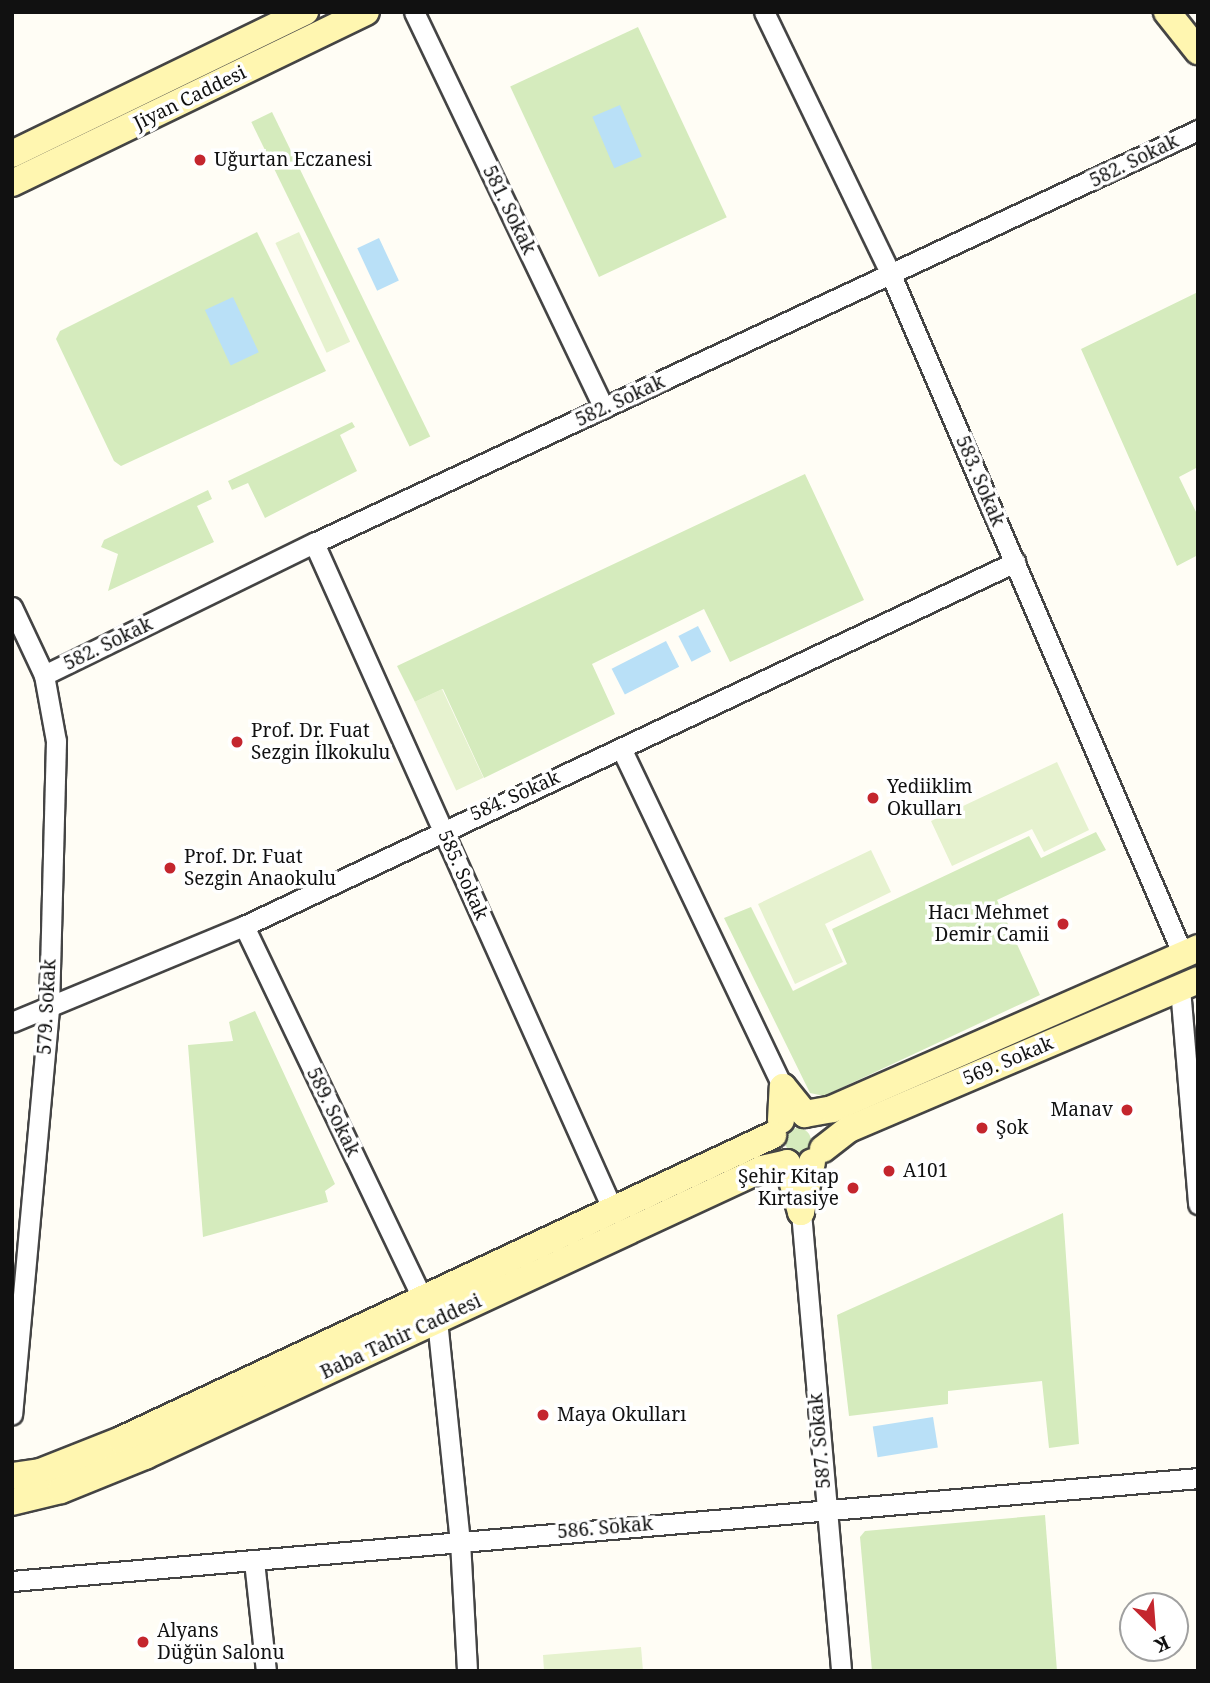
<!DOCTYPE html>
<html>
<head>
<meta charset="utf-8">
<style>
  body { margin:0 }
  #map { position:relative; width:1210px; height:1683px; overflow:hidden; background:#fffdf5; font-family:"Noto Serif",serif }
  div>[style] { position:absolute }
  .green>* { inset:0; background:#d5ebbd; transform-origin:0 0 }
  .round { border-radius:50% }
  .pitch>* { inset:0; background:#e6f2cf; transform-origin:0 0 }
  .water>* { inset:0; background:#b9e0f7; transform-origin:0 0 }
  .roads { filter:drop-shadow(2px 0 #444) drop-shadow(-2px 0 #444) drop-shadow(0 2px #444) drop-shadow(0 -2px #444) }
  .street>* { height:19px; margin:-9.5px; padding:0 9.5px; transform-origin:9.5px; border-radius:9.5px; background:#fff }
  .secondary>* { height:26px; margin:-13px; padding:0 13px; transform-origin:13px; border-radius:13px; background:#fff6b0 }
  .dots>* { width:19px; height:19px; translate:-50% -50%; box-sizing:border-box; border:4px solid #fff; border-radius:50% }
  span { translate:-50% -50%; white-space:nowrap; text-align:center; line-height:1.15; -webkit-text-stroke:7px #fff; paint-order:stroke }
  .street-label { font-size:19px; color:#111 }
  .poi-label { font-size:19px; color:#111 }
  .left { translate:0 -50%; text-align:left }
  .right { translate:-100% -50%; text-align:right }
  .frame { position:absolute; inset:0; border:14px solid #111; pointer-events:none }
  .north { position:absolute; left:1119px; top:1592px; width:70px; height:70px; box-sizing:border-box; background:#fff; border:2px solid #a0a0a0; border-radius:50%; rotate:155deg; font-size:19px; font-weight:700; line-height:28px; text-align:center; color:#111 }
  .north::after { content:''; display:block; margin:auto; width:24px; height:32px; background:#c4262e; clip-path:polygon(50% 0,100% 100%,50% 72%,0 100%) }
</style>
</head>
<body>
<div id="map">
  <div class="green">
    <i style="left:638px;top:27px;width:210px;height:141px;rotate:65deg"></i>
    <i style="left:272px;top:112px;width:361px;height:23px;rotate:64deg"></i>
    <i style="clip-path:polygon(257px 232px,326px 371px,121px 466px,114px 461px,56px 339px,60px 331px)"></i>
    <i style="clip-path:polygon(1198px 292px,1198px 467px,1179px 477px,1198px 516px,1198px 555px,1177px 566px,1081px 349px)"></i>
    <i style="clip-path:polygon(352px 422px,355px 427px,340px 435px,357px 471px,265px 518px,248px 483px,232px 490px,228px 481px)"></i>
    <i style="clip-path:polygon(805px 474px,864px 600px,730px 662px,704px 609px,592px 664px,615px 714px,484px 778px,443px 689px,415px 702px,397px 666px)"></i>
    <i style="clip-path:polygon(208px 490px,212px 499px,197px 506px,214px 542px,108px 591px,118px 554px,101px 547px,104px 540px)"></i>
    <i style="clip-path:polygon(1096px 832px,1106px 850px,997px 900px,1040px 995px,824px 1096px,810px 1093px,724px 918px,751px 907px,793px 991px,847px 964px,832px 929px,1029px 836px,1041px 858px)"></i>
    <i style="clip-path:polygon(255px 1011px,335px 1184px,325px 1191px,328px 1202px,203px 1237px,188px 1045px,233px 1041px,229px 1022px)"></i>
    <i class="round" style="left:785px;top:1128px;width:26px;height:26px"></i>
    <i style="clip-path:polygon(1063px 1213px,1079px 1444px,1049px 1448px,1042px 1381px,948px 1391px,948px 1404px,849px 1416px,837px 1315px)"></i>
    <i style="clip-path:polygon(1045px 1515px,1057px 1671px,872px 1671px,860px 1537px,865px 1531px)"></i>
  </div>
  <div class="pitch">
    <i style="left:299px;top:232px;width:121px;height:26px;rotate:65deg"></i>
    <i style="left:442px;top:689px;width:98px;height:30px;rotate:65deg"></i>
    <i style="clip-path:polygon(1057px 762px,1089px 830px,1044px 852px,1032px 829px,952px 866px,931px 821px)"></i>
    <i style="clip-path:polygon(871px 850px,891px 892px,825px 924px,843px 962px,795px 984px,758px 904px)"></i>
    <i style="clip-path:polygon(641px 1647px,643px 1671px,544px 1671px,543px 1655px)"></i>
  </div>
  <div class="water">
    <i style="left:620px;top:105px;width:56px;height:30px;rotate:67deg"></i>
    <i style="left:379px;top:238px;width:47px;height:24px;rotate:65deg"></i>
    <i style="left:233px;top:297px;width:61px;height:31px;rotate:65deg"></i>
    <i style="left:698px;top:626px;width:29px;height:22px;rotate:63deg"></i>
    <i style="left:666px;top:641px;width:29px;height:61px;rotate:63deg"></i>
    <i style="left:933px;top:1417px;width:31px;height:61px;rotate:81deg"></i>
  </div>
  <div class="roads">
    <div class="street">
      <i style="left:414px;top:12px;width:439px;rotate:64.4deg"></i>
      <i style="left:764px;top:12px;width:292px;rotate:64.2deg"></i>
      <i style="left:891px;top:275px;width:740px;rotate:66.76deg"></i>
      <i style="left:314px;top:543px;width:729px;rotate:65.86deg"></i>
      <i style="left:12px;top:607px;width:75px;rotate:64.8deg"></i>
      <i style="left:44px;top:675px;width:67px;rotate:79.7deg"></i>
      <i style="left:56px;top:741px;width:268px;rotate:91.5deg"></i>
      <i style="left:49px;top:1009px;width:407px;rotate:95.2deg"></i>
      <i style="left:44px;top:675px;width:301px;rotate:-26.1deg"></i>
      <i style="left:314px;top:543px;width:976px;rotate:-25.04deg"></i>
      <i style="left:621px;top:748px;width:376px;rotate:64.5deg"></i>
      <i style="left:244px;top:926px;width:412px;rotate:64.4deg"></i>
      <i style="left:1180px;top:988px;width:217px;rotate:85.2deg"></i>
      <i style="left:12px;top:1022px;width:251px;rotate:-22.5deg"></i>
      <i style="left:244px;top:926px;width:853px;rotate:-25.27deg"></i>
      <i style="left:801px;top:1212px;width:461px;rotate:85deg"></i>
      <i style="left:437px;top:1320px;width:222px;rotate:84.1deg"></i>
      <i style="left:460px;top:1541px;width:130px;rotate:86.9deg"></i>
      <i style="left:254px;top:1561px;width:111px;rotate:83.8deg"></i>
      <i style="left:12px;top:1581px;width:1190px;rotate:-4.96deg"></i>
    </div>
    <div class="secondary">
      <i style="left:1167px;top:12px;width:50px;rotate:51.5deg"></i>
      <i style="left:12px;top:154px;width:326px;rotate:-25.9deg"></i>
      <i style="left:12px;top:183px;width:393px;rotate:-25.8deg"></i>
      <i style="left:781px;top:1120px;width:33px;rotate:-87deg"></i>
      <i style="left:783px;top:1087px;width:35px;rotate:51deg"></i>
      <i style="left:805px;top:1114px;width:27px;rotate:-10deg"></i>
      <i style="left:832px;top:1109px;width:400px;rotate:-23.7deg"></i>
      <i style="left:823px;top:1149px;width:33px;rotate:-38deg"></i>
      <i style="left:849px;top:1129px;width:379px;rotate:-23.1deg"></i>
      <i style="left:12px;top:1476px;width:28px;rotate:-8deg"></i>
      <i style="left:40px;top:1472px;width:87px;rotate:-21.6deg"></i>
      <i style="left:121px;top:1440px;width:720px;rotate:-25.07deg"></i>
      <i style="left:12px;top:1502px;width:50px;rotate:-13.8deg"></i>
      <i style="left:61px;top:1490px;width:91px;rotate:-22deg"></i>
      <i style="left:145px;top:1456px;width:680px;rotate:-24.95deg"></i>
      <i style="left:762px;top:1169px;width:26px;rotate:-13deg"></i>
      <i style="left:787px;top:1163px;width:51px;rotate:74.1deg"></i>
      <i style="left:801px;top:1212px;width:51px;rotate:-77.6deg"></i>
    </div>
  </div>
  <div class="dots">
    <i style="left:200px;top:160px;background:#c4262e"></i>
    <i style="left:237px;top:742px;background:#c4262e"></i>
    <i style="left:873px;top:798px;background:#c4262e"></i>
    <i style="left:170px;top:868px;background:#c4262e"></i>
    <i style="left:1063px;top:924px;background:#c4262e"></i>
    <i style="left:1127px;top:1110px;background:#c4262e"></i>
    <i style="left:982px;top:1128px;background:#c4262e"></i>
    <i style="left:889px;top:1171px;background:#c4262e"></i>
    <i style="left:853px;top:1188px;background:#c4262e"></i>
    <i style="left:543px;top:1415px;background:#c4262e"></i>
    <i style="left:143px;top:1642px;background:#c4262e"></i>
  </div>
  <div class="street-label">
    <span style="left:190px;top:98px;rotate:-26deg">Jiyan Caddesi</span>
    <span style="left:1134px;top:161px;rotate:-26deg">582. Sokak</span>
    <span style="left:509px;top:210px;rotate:64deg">581. Sokak</span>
    <span style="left:620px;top:401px;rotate:-25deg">582. Sokak</span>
    <span style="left:980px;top:481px;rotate:67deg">583. Sokak</span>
    <span style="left:108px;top:644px;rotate:-26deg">582. Sokak</span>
    <span style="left:515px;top:796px;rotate:-24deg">584. Sokak</span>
    <span style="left:463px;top:875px;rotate:66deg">585. Sokak</span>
    <span style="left:47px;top:1007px;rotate:-87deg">579. Sokak</span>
    <span style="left:1008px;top:1061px;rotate:-23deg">569. Sokak</span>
    <span style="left:333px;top:1112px;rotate:64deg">589. Sokak</span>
    <span style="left:401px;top:1337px;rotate:-25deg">Baba Tahir Caddesi</span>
    <span style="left:820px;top:1441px;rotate:-95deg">587. Sokak</span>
    <span style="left:605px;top:1528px;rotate:-5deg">586. Sokak</span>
  </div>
  <div class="poi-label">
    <span class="left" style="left:214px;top:160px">Uğurtan Eczanesi</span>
    <span class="left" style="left:251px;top:742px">Prof. Dr. Fuat<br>Sezgin İlkokulu</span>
    <span class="left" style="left:887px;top:798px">Yediiklim<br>Okulları</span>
    <span class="left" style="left:184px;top:868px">Prof. Dr. Fuat<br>Sezgin Anaokulu</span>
    <span class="right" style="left:1049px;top:924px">Hacı Mehmet<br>Demir Camii</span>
    <span class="right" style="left:1113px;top:1110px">Manav</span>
    <span class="left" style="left:996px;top:1128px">Şok</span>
    <span class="left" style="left:903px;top:1171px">A101</span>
    <span class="right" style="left:839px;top:1188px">Şehir Kitap<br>Kırtasiye</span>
    <span class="left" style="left:557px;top:1415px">Maya Okulları</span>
    <span class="left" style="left:157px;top:1642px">Alyans<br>Düğün Salonu</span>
  </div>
  <div class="frame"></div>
  <div class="north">K</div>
</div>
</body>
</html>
